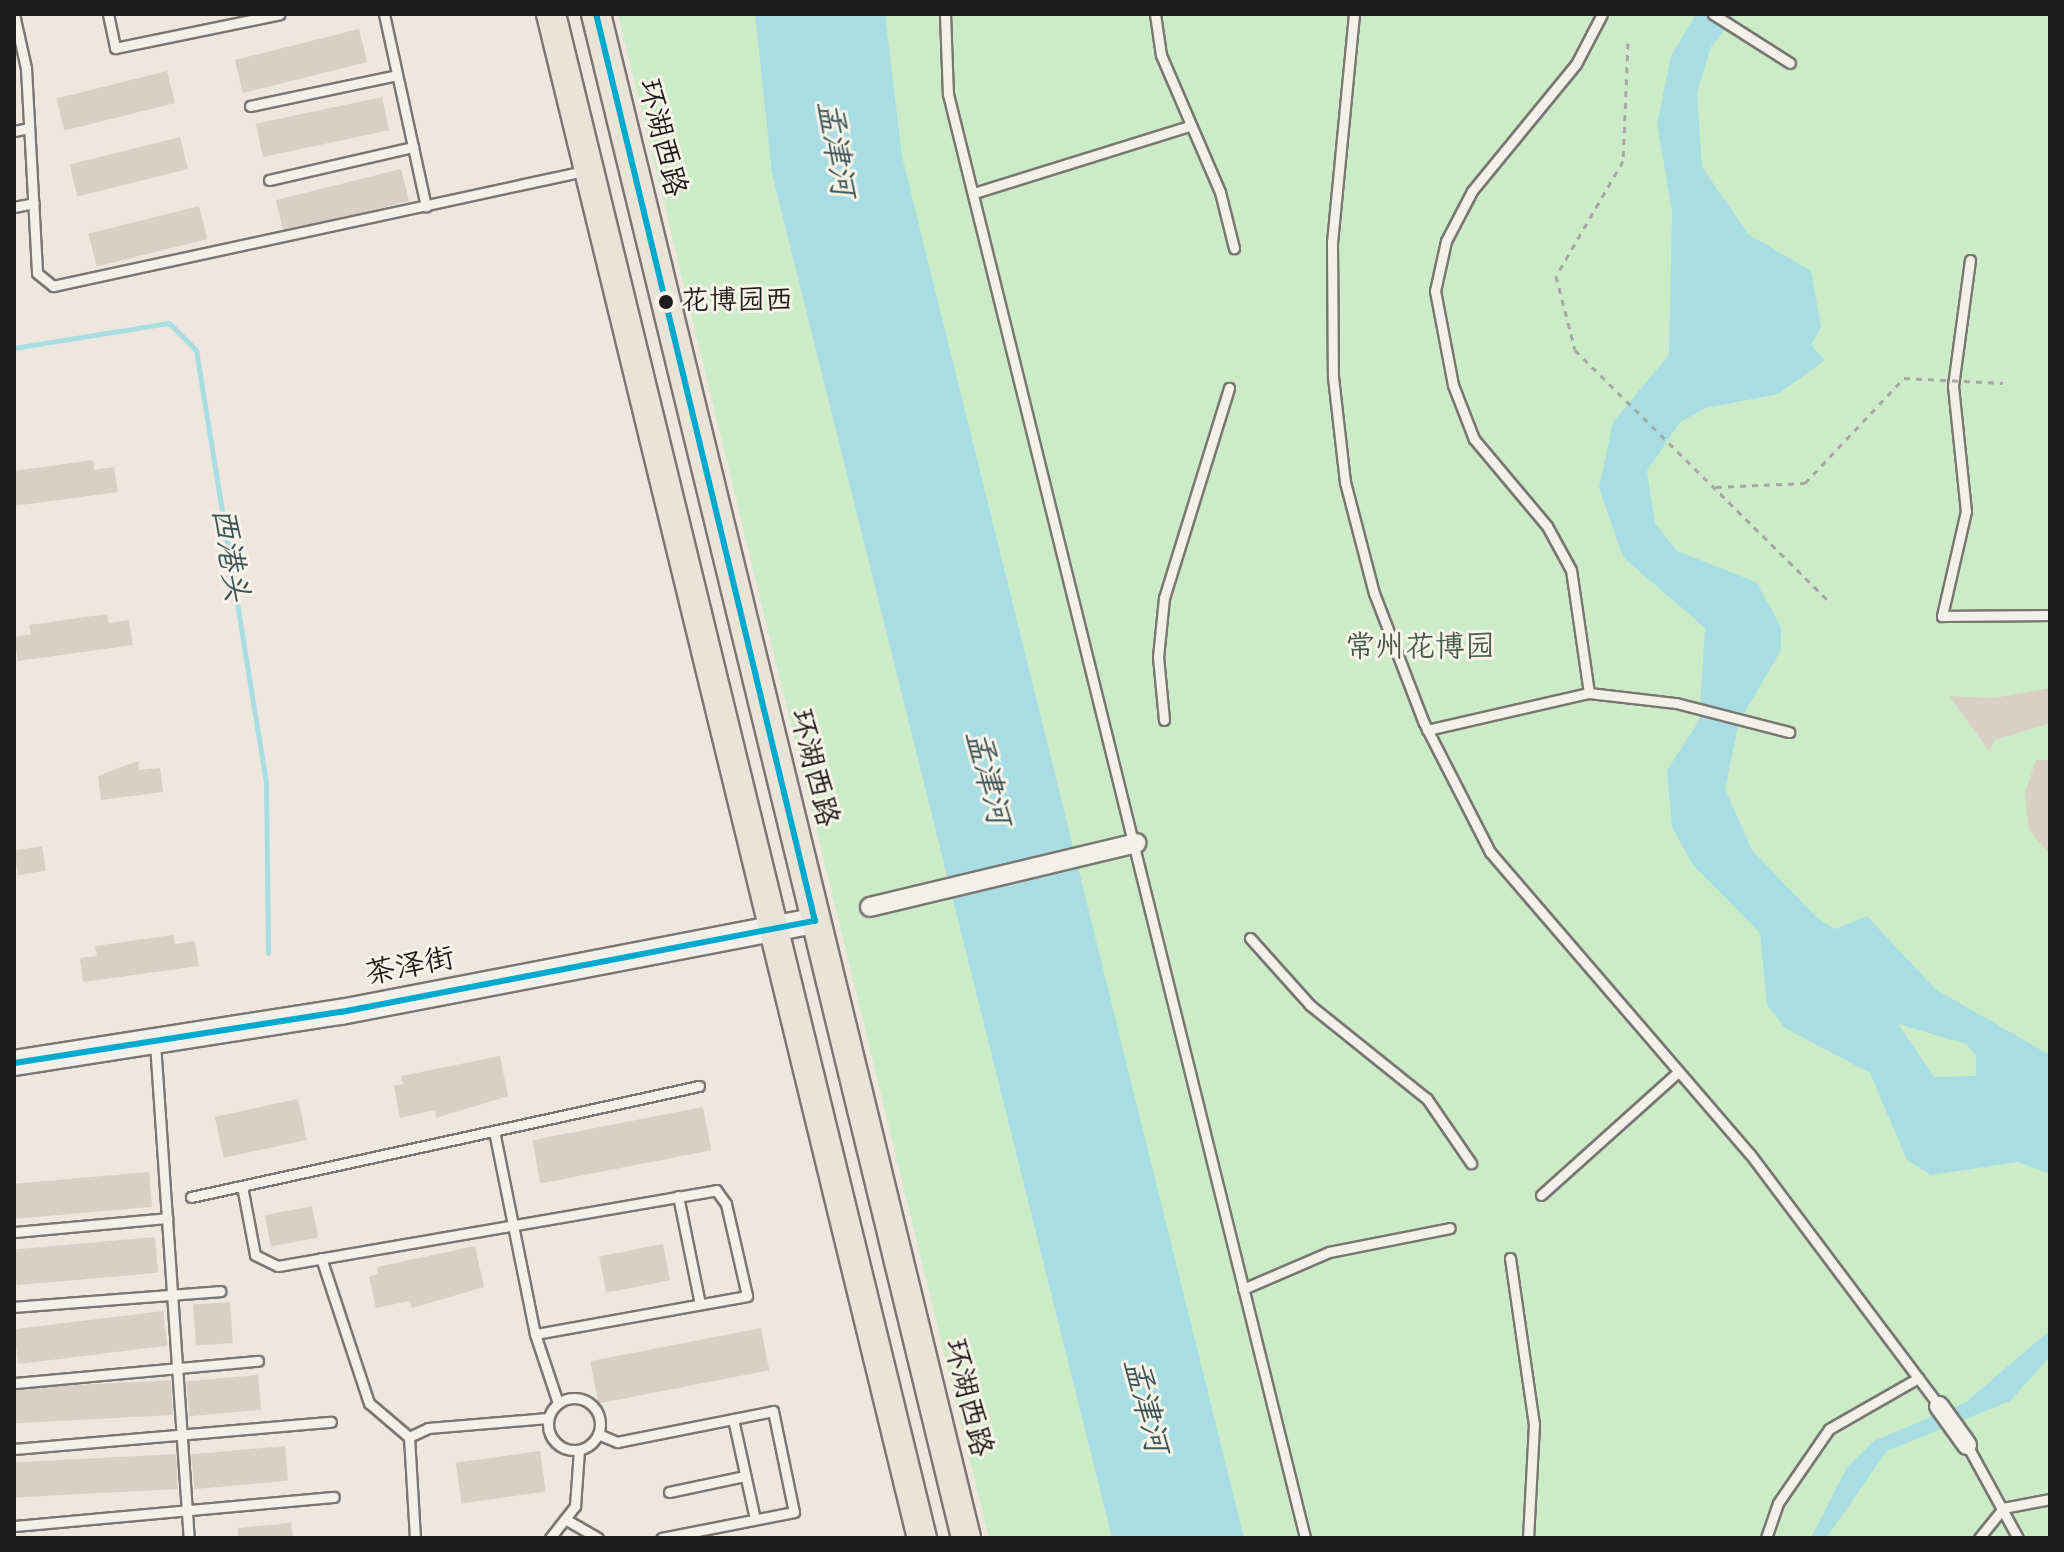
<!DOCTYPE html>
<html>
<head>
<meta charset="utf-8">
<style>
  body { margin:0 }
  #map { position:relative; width:2064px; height:1552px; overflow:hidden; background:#ede7dd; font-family:Mynerve,"LXGW WenKai TC",sans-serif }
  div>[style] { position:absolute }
  .green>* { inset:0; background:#ccecc8 }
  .water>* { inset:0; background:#a8dee3 }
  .stream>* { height:5px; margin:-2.5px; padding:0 2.5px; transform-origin:2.5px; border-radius:2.5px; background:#a8dee3 }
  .building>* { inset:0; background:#dacfc4; transform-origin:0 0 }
  .path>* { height:3px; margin-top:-1.5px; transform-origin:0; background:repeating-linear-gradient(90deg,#a8a6a3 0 6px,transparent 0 12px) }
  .roads { filter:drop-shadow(2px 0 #7a7773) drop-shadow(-2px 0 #7a7773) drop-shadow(0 2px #7a7773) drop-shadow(0 -2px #7a7773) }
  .lane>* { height:9px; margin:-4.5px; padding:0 4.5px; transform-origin:4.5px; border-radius:4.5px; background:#f1f0eb }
  .lane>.ring { margin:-4.5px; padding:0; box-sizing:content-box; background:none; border:9px solid #f1f0eb; border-radius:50% }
  .street>* { height:18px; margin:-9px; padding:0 9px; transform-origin:9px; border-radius:9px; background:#f1f0eb }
  .secondary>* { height:24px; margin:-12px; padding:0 12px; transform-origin:12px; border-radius:12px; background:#f1f0eb }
  .primary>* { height:28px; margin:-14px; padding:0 14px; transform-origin:14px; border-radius:14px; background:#e9e4d8 }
  .path-bridge>* { height:3px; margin-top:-1.5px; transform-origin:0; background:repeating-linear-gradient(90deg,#a8a6a3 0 6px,transparent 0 12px) }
  .bus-1>* { height:6px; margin:-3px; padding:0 3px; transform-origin:3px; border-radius:3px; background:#00a9ce }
  .dots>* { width:22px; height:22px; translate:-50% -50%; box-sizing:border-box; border:4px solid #f7f3e8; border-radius:50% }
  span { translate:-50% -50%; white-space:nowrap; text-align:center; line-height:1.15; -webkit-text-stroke:6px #f7f3e8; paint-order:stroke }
  .bus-label { font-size:28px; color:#1c1c1c }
  .left { translate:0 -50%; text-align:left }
  .street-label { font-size:30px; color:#1c1c1c }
  .park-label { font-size:30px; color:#495c4a }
  .water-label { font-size:32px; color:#3d5559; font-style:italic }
  .frame { position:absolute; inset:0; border:16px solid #1c1c1c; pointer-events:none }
</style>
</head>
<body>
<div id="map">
  <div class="green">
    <i style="clip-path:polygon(618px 14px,2050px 14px,2050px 1538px,989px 1538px)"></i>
  </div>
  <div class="water">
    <i style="clip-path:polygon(755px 14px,885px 14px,902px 156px,1244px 1538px,1112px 1538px,772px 173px)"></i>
    <i style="clip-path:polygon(evenodd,1696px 14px,1736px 14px,1711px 47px,1697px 93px,1702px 167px,1748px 234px,1811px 271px,1821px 327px,1811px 345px,1825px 360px,1778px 394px,1706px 408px,1680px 422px,1647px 471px,1655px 523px,1677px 551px,1756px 582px,1781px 627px,1781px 650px,1739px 722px,1725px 789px,1752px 850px,1816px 917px,1835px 929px,1867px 916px,1935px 989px,2050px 1055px,2050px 1174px,2018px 1162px,1931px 1175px,1907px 1160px,1870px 1073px,1785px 1028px,1767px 1005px,1760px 933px,1693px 865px,1672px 827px,1667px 770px,1699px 721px,1705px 628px,1623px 557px,1599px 488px,1613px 422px,1669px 355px,1672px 211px,1657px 124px,1671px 56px,1696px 14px,1898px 1024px,1966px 1044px,1976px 1056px,1976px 1076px,1934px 1077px,1898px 1024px)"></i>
    <i style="clip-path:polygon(2050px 1330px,2050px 1357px,2010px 1401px,1887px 1451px,1826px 1538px,1811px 1538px,1847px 1467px,1874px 1441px,1966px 1402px)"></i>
  </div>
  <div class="stream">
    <i style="left:14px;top:348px;width:157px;rotate:-9.2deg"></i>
    <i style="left:169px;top:323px;width:38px;rotate:45deg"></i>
    <i style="left:196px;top:350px;width:440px;rotate:80.8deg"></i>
    <i style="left:266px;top:784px;width:169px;rotate:89.3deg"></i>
  </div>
  <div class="building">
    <i style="left:359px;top:29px;width:34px;height:128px;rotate:76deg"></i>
    <i style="left:167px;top:71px;width:33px;height:114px;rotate:76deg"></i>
    <i style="left:382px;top:97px;width:34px;height:129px;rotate:78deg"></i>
    <i style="left:180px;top:137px;width:33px;height:114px;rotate:76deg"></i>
    <i style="left:401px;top:169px;width:33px;height:129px;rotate:76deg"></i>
    <i style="left:199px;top:206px;width:34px;height:114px;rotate:76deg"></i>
    <i style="clip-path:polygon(93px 460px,94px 470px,114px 467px,118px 492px,14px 506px,14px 471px)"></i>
    <i style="clip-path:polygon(107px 614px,109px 623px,129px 620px,133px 645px,18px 661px,14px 637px,31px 634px,29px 625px)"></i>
    <i style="clip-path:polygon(2050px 688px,2050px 723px,1995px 740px,1989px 751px,1949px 696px,1994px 698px)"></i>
    <i style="clip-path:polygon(2036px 760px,2050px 760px,2050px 854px,2029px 830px,2025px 793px)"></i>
    <i style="clip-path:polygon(138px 761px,139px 770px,160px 768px,163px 792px,101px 800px,98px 776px)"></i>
    <i style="left:42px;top:846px;width:25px;height:28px;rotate:81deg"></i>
    <i style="clip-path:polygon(173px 935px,175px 944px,195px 941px,199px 966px,83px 982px,80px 958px,97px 956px,95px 946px)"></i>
    <i style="clip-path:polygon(500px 1056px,508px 1096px,436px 1118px,435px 1110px,400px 1118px,394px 1086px,403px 1084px,401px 1076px)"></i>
    <i style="left:298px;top:1099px;width:42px;height:85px;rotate:78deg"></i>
    <i style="left:703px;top:1107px;width:44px;height:174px;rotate:79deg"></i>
    <i style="left:149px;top:1172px;width:35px;height:136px;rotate:85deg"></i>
    <i style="left:312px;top:1206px;width:32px;height:48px;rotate:79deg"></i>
    <i style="left:155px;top:1237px;width:36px;height:142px;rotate:85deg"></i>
    <i style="left:663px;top:1244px;width:37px;height:65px;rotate:79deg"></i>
    <i style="clip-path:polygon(475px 1246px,484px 1287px,412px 1308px,410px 1301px,376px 1308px,369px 1277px,378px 1274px,377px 1267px)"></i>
    <i style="left:230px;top:1302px;width:41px;height:37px;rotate:86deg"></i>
    <i style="left:163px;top:1311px;width:35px;height:150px;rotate:83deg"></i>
    <i style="left:761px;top:1328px;width:43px;height:174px;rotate:79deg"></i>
    <i style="left:258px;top:1375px;width:35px;height:72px;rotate:85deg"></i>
    <i style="left:171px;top:1380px;width:35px;height:158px;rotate:87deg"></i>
    <i style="left:285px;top:1446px;width:35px;height:94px;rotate:85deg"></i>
    <i style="left:540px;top:1451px;width:41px;height:85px;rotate:82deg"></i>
    <i style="left:176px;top:1454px;width:35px;height:163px;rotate:87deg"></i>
    <i style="clip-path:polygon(291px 1523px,293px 1538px,238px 1538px,238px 1528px)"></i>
  </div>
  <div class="path">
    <i style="left:1628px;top:43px;width:118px;rotate:92.4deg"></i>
    <i style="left:1623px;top:161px;width:133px;rotate:120.2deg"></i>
    <i style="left:1556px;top:276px;width:76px;rotate:75.6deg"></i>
    <i style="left:1575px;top:350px;width:360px;rotate:44.7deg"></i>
  </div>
  <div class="roads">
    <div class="lane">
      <i style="left:14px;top:14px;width:55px;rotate:77.5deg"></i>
      <i style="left:26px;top:68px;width:205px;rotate:86.9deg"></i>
      <i style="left:37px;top:273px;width:21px;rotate:39deg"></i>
      <i style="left:53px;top:286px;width:543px;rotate:-12.22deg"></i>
      <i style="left:108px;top:14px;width:35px;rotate:78deg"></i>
      <i style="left:115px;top:48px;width:168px;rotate:-11.6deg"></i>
      <i style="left:384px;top:14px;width:197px;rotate:77.7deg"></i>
      <i style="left:945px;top:14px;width:80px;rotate:87.9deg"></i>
      <i style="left:948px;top:94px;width:1487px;rotate:76.11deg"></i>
      <i style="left:1155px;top:14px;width:41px;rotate:81.7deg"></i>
      <i style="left:1161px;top:55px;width:149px;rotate:66.7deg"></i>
      <i style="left:1220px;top:192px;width:58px;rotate:76deg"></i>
      <i style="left:1354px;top:14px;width:229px;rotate:95.5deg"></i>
      <i style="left:1332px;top:242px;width:135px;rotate:89.6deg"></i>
      <i style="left:1333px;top:377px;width:106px;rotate:83.5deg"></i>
      <i style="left:1345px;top:482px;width:115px;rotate:75.4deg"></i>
      <i style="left:1374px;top:593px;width:139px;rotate:69deg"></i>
      <i style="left:1424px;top:723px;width:145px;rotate:62.9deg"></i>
      <i style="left:1490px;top:852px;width:399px;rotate:49.3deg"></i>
      <i style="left:1750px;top:1154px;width:315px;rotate:53.1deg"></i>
      <i style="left:1713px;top:14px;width:91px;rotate:32.5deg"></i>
      <i style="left:250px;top:106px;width:150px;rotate:-11.9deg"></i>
      <i style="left:14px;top:131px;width:15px;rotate:-11deg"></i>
      <i style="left:269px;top:180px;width:148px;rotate:-12.9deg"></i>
      <i style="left:974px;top:193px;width:225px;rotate:-17.3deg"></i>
      <i style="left:14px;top:207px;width:20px;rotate:-11deg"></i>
      <i style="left:1970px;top:260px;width:127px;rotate:97.7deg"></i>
      <i style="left:1953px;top:386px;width:126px;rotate:84.1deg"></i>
      <i style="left:1966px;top:511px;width:108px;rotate:102.9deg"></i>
      <i style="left:1942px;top:616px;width:108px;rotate:-0.5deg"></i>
      <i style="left:1589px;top:693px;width:124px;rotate:-98.3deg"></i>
      <i style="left:1571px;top:570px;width:50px;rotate:-118.6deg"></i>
      <i style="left:1547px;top:526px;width:114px;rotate:-130deg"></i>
      <i style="left:1474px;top:439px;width:58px;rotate:-111.3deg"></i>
      <i style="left:1453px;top:385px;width:96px;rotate:-100.8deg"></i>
      <i style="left:1435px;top:291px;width:51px;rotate:-77.6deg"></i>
      <i style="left:1446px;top:241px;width:56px;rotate:-62.5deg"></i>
      <i style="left:1472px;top:191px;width:164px;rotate:-50.7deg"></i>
      <i style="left:1576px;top:64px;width:56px;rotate:-62.5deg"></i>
      <i style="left:1164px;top:720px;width:63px;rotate:-95.4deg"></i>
      <i style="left:1158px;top:657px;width:59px;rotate:-84.2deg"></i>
      <i style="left:1164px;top:598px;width:220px;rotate:-72.8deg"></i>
      <i style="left:1427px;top:730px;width:166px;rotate:-12.9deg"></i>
      <i style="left:1589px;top:693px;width:88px;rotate:6.6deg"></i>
      <i style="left:1676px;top:703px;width:117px;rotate:14.4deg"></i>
      <i style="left:1250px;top:938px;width:90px;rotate:48.2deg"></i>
      <i style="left:1310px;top:1005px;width:150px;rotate:38.8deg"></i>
      <i style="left:1427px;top:1099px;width:78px;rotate:55.5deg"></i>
      <i style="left:155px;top:1043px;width:496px;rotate:86.1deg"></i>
      <i style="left:494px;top:1131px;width:207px;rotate:78.6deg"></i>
      <i style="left:535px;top:1334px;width:73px;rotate:71.6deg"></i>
      <i style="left:242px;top:1186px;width:70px;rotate:79.3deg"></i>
      <i style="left:255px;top:1255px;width:25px;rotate:26deg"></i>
      <i style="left:278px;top:1266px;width:445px;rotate:-9.8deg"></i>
      <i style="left:716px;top:1190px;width:17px;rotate:54deg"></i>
      <i style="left:726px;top:1204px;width:94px;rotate:77.1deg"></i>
      <i style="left:747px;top:1296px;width:215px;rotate:169.8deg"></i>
      <i style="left:1541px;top:1195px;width:184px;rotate:-41.9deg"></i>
      <i style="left:678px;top:1196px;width:110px;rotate:78.5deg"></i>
      <i style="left:191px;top:1197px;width:520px;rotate:-12.33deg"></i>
      <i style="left:14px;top:1232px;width:154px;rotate:-5.2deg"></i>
      <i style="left:321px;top:1258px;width:153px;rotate:71.7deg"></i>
      <i style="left:369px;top:1403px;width:52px;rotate:40.4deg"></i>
      <i style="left:1510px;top:1258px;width:168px;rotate:81.8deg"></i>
      <i style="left:1534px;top:1424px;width:114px;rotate:93deg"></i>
      <i style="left:1243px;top:1289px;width:94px;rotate:-23.3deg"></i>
      <i style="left:1329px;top:1252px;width:123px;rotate:-11.2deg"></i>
      <i style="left:14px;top:1307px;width:207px;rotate:-4.4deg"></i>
      <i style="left:14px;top:1383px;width:245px;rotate:-5.2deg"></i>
      <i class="ring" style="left:548px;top:1398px;width:43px;height:43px"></i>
      <i style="left:733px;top:1419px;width:102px;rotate:77.6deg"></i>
      <i style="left:598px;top:1434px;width:21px;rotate:23deg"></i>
      <i style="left:617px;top:1442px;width:159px;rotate:-11.2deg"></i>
      <i style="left:773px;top:1411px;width:103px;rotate:78.3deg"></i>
      <i style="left:794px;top:1512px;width:135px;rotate:168.9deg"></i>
      <i style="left:1967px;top:1445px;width:106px;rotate:61.3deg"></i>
      <i style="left:14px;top:1449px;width:318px;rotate:-4.9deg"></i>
      <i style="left:669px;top:1492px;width:78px;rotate:-11.9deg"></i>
      <i style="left:565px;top:1519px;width:38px;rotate:30deg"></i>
      <i style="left:14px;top:1526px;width:321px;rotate:-5.2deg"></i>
      <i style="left:415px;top:1538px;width:101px;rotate:-93.4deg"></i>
      <i style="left:409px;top:1437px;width:21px;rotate:-25deg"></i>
      <i style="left:428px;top:1428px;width:120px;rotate:-4.8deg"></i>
      <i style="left:550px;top:1538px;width:41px;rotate:-52deg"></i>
      <i style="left:575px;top:1506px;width:56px;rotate:-85.9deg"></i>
      <i style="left:1766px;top:1538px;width:37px;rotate:-71deg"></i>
      <i style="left:1778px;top:1503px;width:90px;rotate:-55.4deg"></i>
      <i style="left:1829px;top:1429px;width:103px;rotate:-29.8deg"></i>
      <i style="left:1979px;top:1538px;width:38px;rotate:-51deg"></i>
      <i style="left:2003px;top:1508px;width:48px;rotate:-10.8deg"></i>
    </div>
    <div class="street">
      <i style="left:870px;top:907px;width:274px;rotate:-13.5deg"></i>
      <i style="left:1939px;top:1406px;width:48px;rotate:54.3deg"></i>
    </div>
    <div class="secondary">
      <i style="left:14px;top:1063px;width:331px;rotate:-8.9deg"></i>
      <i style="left:341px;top:1012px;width:483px;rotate:-10.9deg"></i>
    </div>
    <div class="primary">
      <i style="left:551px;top:14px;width:1569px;rotate:76.32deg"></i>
      <i style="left:596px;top:14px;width:1568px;rotate:76.35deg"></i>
    </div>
  </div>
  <div class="path-bridge">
    <i style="left:1716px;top:487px;width:89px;rotate:-2.6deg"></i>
    <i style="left:1805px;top:483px;width:144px;rotate:-46.7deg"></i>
    <i style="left:1904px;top:378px;width:99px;rotate:2.9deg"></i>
  </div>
  <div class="bus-1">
    <i style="left:14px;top:1063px;width:331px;rotate:-8.9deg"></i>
    <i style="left:341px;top:1012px;width:483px;rotate:-10.9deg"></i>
    <i style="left:815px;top:921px;width:933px;rotate:-103.57deg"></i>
  </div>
  <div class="dots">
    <i style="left:666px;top:302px;background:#1c1c1c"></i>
  </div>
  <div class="bus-label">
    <span class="left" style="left:681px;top:302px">花博园西</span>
  </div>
  <div class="street-label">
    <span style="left:661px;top:138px;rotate:76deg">环湖西路</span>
    <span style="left:813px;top:768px;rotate:76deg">环湖西路</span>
    <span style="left:410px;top:967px;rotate:-11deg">茶泽街</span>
    <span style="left:967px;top:1398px;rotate:76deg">环湖西路</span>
  </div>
  <div class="park-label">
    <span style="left:1420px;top:648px">常州花博园</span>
  </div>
  <div class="water-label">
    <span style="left:835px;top:149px;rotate:81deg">孟津河</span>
    <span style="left:229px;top:555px;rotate:81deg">西港头</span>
    <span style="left:987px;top:778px;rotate:76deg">孟津河</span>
    <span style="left:1145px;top:1406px;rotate:76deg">孟津河</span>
  </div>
  <div class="frame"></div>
</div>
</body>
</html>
